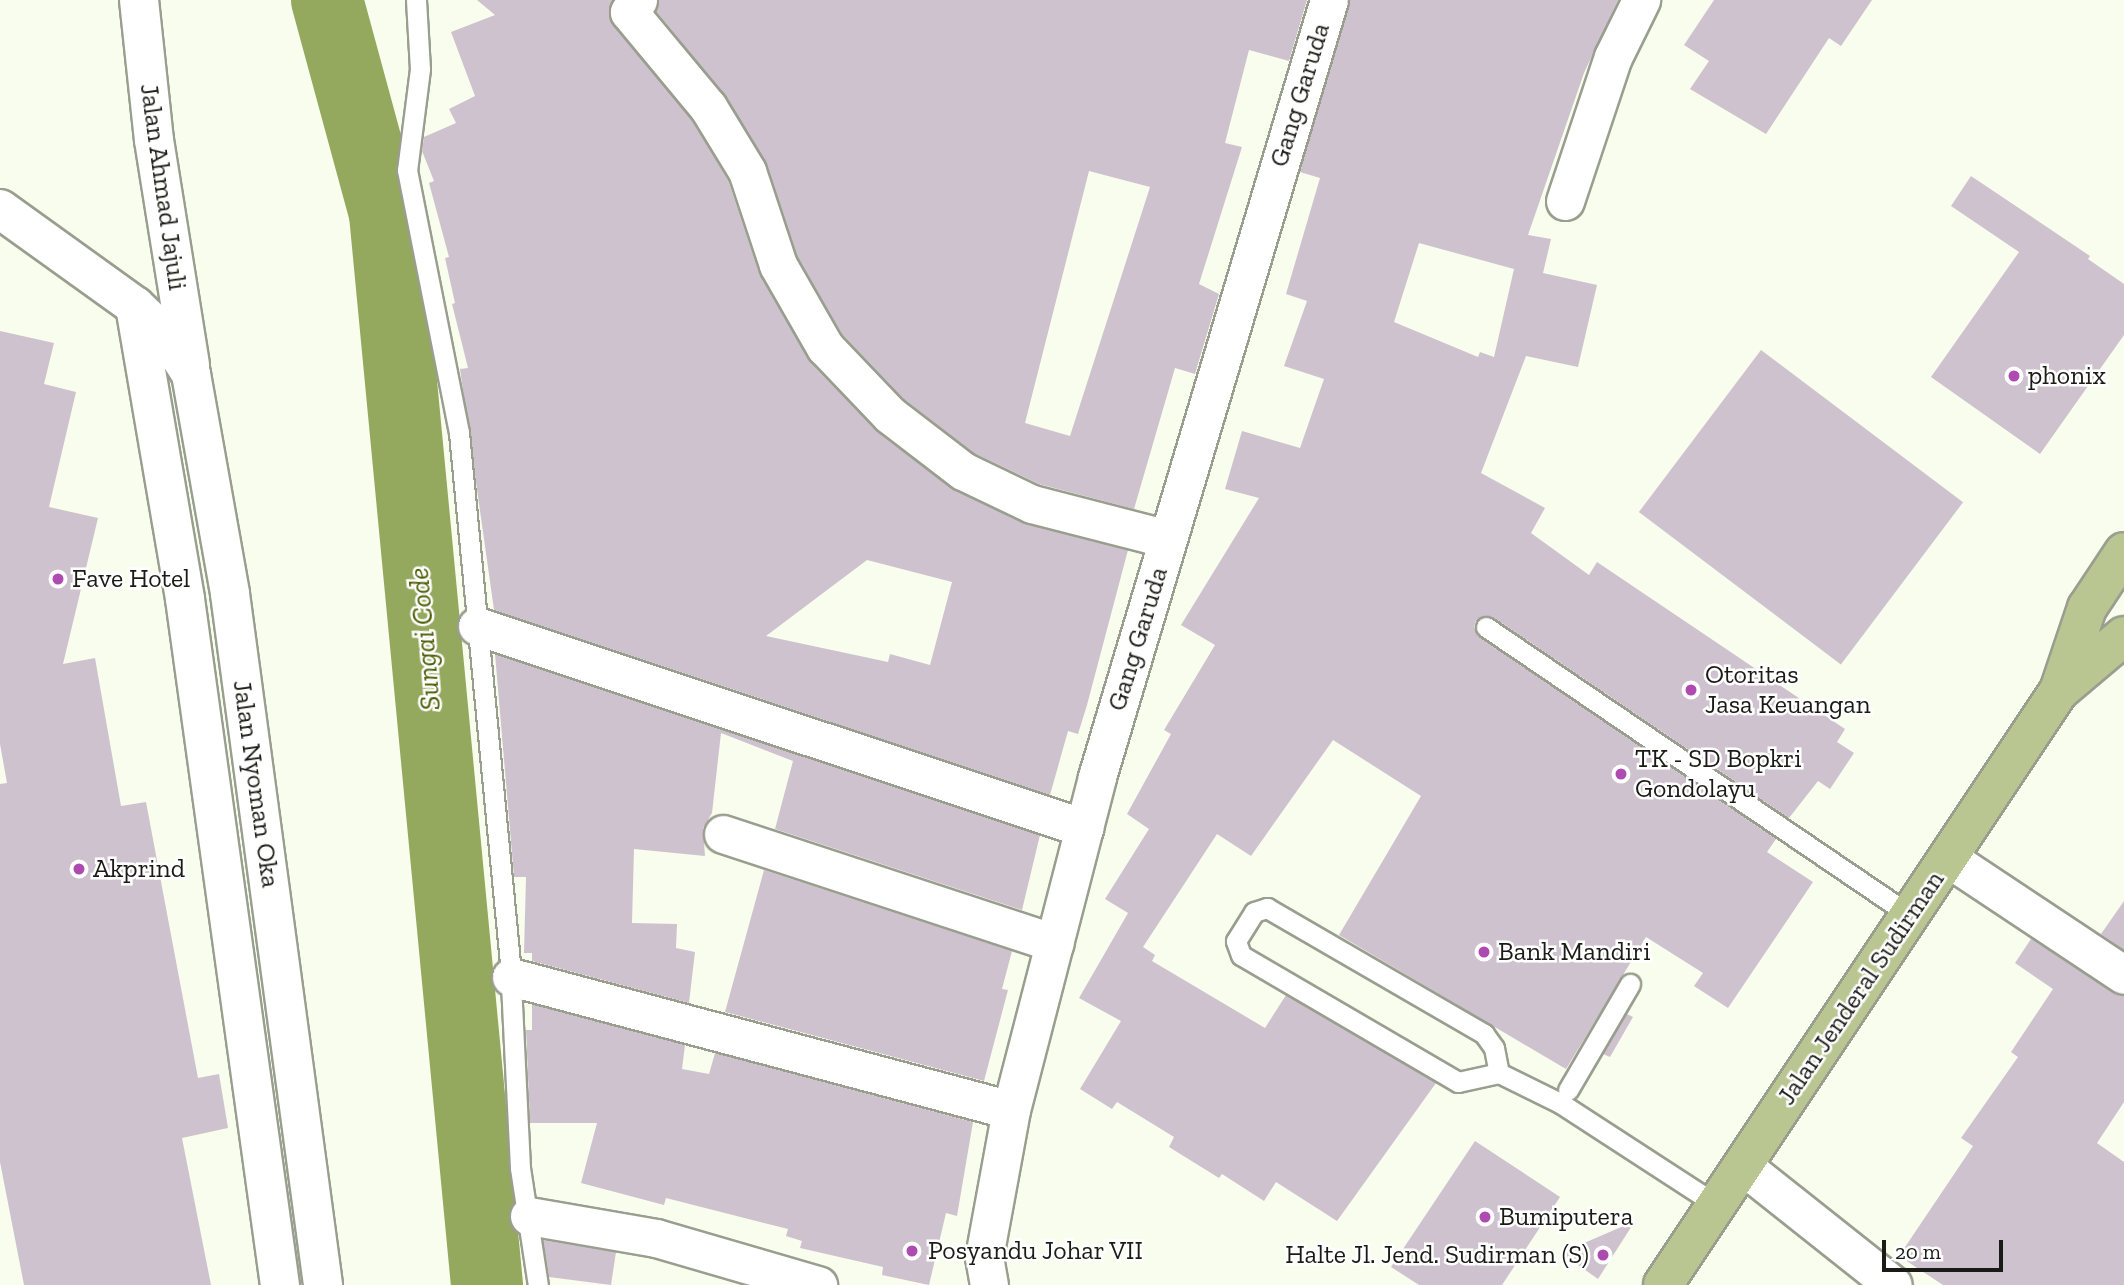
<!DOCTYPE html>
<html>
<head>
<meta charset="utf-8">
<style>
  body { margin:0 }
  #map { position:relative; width:2124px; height:1285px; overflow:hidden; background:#f8fded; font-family:"Zilla Slab",serif }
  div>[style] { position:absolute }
  .river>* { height:72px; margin:-36px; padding:0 36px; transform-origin:36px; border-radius:36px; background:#94a85e }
  .building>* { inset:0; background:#cfc2cf; transform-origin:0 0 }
  .roads { filter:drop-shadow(2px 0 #999e8f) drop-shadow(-2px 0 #999e8f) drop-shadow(0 2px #999e8f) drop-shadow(0 -2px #999e8f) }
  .service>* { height:19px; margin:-9.5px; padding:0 9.5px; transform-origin:9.5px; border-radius:9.5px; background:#fff }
  .minor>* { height:37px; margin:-18.5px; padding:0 18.5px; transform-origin:18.5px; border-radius:18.5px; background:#fff }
  .tertiary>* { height:38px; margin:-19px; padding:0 19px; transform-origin:19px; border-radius:19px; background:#fff }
  .primary>* { height:38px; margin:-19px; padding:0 19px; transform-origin:19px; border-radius:19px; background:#b9c692 }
  .dots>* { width:19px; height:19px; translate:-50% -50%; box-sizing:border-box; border:4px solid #fff; border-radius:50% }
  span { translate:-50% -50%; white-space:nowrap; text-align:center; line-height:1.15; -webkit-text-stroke:5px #fff; paint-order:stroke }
  .street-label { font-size:26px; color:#1a1b16 }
  .poi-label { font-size:26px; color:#1a1b16 }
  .left { translate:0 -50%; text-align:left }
  .right { translate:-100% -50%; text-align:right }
  .water-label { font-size:28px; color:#4d5e06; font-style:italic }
  .scale { position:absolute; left:1882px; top:1240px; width:121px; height:32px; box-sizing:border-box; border:4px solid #1a1b16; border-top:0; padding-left:9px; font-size:21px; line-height:24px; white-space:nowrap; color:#1a1b16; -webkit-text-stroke:5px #fff; paint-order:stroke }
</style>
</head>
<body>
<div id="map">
  <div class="river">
    <i style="left:327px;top:0;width:222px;rotate:74.8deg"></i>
    <i style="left:385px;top:214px;width:1076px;rotate:84.56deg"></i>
  </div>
  <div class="building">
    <i style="clip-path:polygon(evenodd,477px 0,612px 0,609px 17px,613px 25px,691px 119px,728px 180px,760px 275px,810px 362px,877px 432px,954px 490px,1027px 524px,1128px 550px,1087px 705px,1078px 734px,1068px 731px,1050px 795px,494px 610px,460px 369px,468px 368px,452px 304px,455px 303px,445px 258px,449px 257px,429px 183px,434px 181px,422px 151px,424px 137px,456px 123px,449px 109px,475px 96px,451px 32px,495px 15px,477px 0,867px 560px,952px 582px,930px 665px,890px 654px,888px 662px,766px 636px,867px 560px)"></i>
    <i style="clip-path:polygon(evenodd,659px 0,1307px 0,1289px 61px,1249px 50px,1225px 143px,1242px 147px,1199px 284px,1219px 294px,1195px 374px,1175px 368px,1134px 509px,1039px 484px,974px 453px,904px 399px,842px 334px,797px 256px,765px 160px,724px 94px,656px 11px,659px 0,1089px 171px,1150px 187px,1070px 436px,1025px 423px,1089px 171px)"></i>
    <i style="clip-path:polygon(evenodd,1349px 0,1618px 0,1584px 73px,1528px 235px,1551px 239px,1543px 273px,1597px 285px,1578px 367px,1526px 356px,1481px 473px,1545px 508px,1531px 533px,1589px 575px,1597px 562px,1845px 729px,1837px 742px,1854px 753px,1830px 789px,1818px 781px,1789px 818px,1493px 617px,1476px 620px,1474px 627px,1479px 637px,1776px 839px,1767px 852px,1813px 882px,1728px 1008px,1694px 986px,1703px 973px,1646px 937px,1566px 1069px,1339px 935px,1421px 796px,1333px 740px,1251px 856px,1217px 834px,1143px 947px,1155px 955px,1152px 961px,1265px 1028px,1286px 995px,1436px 1083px,1337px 1221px,1276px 1182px,1264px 1201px,1222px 1174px,1219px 1178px,1169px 1147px,1174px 1137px,1117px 1102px,1112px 1109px,1080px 1089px,1121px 1021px,1079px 998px,1128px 913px,1105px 899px,1149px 829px,1127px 814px,1171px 734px,1164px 730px,1215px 645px,1181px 625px,1259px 498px,1225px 489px,1242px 431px,1300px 448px,1324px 379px,1284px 366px,1307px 301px,1286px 294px,1320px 178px,1300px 172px,1349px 0,1419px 243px,1514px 269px,1494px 357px,1480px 352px,1478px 357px,1394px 322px,1419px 243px)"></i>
    <i style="clip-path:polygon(1714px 0,1872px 0,1841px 46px,1829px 38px,1766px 134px,1690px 89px,1709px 61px,1684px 45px)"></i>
    <i style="clip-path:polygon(1971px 176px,2090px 256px,2088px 259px,2124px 284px,2124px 335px,2040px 454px,1931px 377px,2019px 252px,1951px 206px)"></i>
    <i style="clip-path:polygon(0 331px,54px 343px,44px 384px,76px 392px,49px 507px,98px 518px,63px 664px,95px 658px,121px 806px,146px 802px,198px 1078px,219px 1074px,228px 1128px,182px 1138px,211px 1285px,24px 1285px,0 1162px,0 784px,7px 783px,0 744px)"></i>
    <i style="left:1761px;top:350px;width:253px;height:203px;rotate:37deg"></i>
    <i style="clip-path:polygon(495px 654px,1040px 835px,1022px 910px,775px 829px,793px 761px,721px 733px,712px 813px,703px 828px,705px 856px,634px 849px,632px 923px,677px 924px,676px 948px,695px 952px,689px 1003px,532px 961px,532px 953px,524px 953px,526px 877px,514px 877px)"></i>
    <i style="clip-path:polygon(764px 870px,1012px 951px,1002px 989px,1008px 990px,984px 1081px,725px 1012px)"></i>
    <i style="clip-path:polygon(2124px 901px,2124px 950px,2101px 934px)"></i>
    <i style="clip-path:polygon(2031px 939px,2124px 996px,2124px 1102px,2097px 1143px,2124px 1162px,2124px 1285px,1943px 1285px,1899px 1256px,1973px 1146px,1961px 1138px,2018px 1057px,2011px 1052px,2053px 989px,2015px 963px)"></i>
    <i style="clip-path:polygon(532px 1004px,685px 1045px,682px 1069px,709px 1074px,715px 1053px,973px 1122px,957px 1216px,946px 1213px,929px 1285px,882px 1275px,883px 1267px,800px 1248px,802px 1241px,786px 1236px,788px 1229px,666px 1198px,664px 1205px,581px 1183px,597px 1123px,530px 1123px,526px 1030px,532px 1030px)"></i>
    <i style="clip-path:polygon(1627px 1014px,1633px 1017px,1610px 1057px,1603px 1054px)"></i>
    <i style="clip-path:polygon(1475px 1141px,1560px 1197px,1502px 1285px,1419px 1285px,1391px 1267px)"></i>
    <i style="clip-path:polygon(1635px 1221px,1598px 1279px,1561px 1253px)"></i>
    <i style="clip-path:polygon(543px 1240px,616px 1252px,611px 1285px,549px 1277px)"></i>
  </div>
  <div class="roads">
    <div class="service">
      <i style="left:416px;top:0;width:69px;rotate:86.7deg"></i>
      <i style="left:420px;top:69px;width:102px;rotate:97.3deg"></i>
      <i style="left:407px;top:170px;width:268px;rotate:78.8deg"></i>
      <i style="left:459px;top:433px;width:532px;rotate:84.5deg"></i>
      <i style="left:510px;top:963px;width:205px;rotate:87.2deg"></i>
      <i style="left:520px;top:1168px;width:118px;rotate:81.3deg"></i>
      <i style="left:1486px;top:627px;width:513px;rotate:34.19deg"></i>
      <i style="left:1499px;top:1073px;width:42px;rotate:167.6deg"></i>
      <i style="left:1458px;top:1082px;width:251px;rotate:-149.7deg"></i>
      <i style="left:1241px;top:955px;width:15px;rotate:-110deg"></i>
      <i style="left:1236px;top:941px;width:34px;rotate:-58deg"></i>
      <i style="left:1254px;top:912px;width:14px;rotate:-17deg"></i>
      <i style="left:1267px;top:908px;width:251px;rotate:30.1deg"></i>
      <i style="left:1484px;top:1034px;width:17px;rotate:54deg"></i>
      <i style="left:1494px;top:1048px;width:25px;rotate:79deg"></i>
      <i style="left:1499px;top:1073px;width:68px;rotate:26.2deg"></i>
      <i style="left:1560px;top:1103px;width:187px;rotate:33deg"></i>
      <i style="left:1568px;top:1090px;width:123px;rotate:-59.7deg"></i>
    </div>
    <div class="minor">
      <i style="left:638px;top:0;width:15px;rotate:127deg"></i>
      <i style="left:629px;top:12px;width:124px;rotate:50.3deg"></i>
      <i style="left:708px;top:107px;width:75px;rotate:58.6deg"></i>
      <i style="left:747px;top:171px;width:99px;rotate:71.7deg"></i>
      <i style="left:778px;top:265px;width:95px;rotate:60.2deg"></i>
      <i style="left:825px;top:347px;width:94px;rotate:46.3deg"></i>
      <i style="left:890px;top:415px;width:92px;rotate:37.5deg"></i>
      <i style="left:963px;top:471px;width:76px;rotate:25.6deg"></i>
      <i style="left:1032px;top:504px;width:140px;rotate:14.4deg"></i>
      <i style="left:1565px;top:201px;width:152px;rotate:-71.6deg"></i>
      <i style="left:1613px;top:57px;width:64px;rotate:-63.8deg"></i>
      <i style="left:477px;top:626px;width:640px;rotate:18.41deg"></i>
      <i style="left:723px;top:834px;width:349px;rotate:18.2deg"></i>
      <i style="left:1948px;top:858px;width:211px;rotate:33.6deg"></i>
      <i style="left:511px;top:977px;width:517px;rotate:14.9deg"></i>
      <i style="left:1743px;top:1166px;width:191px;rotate:38.4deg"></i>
      <i style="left:529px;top:1216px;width:129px;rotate:9.8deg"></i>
      <i style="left:656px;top:1238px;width:169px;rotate:16.2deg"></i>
      <i style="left:989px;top:1285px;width:28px;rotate:-100deg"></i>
      <i style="left:984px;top:1257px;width:149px;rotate:-79.6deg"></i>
      <i style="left:1011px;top:1110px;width:344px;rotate:-75.5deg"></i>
      <i style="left:1097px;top:777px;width:811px;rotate:-73.38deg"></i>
    </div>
    <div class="tertiary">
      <i style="left:139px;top:0;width:141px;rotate:83.9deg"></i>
      <i style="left:154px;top:140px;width:228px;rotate:80.9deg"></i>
      <i style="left:0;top:209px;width:166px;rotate:35.7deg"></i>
      <i style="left:135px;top:306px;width:46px;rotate:44.1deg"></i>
      <i style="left:168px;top:338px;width:43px;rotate:57.4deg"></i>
      <i style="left:191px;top:374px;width:223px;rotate:79.9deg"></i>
      <i style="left:230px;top:594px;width:697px;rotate:82.33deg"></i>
      <i style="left:135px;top:306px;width:297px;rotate:80.3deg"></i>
      <i style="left:185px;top:599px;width:693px;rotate:82.12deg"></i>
    </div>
    <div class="primary">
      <i style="left:2059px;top:691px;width:85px;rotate:-40.2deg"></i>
      <i style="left:1663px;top:1285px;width:714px;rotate:-56.31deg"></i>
      <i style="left:2059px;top:691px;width:88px;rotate:-71.4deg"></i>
      <i style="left:2087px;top:608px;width:67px;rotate:-56.5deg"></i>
    </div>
  </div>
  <div class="dots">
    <i style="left:2014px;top:376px;background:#ae4bb1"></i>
    <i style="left:58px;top:579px;background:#ae4bb1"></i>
    <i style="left:1691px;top:690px;background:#ae4bb1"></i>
    <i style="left:1621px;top:774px;background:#ae4bb1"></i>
    <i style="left:79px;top:869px;background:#ae4bb1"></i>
    <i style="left:1484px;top:952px;background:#ae4bb1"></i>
    <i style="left:1485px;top:1217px;background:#ae4bb1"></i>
    <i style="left:912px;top:1251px;background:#ae4bb1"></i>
    <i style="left:1603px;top:1255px;background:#ae4bb1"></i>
  </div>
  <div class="street-label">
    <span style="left:1300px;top:95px;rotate:-73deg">Gang Garuda</span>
    <span style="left:163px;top:187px;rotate:82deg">Jalan Ahmad Jajuli</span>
    <span style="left:1138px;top:639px;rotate:-73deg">Gang Garuda</span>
    <span style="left:256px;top:784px;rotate:82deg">Jalan Nyoman Oka</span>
    <span style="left:1861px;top:988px;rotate:-56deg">Jalan Jenderal Sudirman</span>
  </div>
  <div class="poi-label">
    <span class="left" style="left:2028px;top:376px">phonix</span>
    <span class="left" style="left:72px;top:579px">Fave Hotel</span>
    <span class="left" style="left:1705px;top:690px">Otoritas<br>Jasa Keuangan</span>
    <span class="left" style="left:1635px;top:774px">TK - SD Bopkri<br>Gondolayu</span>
    <span class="left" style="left:93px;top:869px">Akprind</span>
    <span class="left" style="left:1498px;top:952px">Bank Mandiri</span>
    <span class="left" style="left:1499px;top:1217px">Bumiputera</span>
    <span class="left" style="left:928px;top:1251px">Posyandu Johar VII</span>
    <span class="right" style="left:1589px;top:1255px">Halte Jl. Jend. Sudirman (S)</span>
  </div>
  <div class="water-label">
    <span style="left:425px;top:639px;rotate:-95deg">Sungai Code</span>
  </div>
  <div class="scale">20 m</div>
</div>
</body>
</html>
